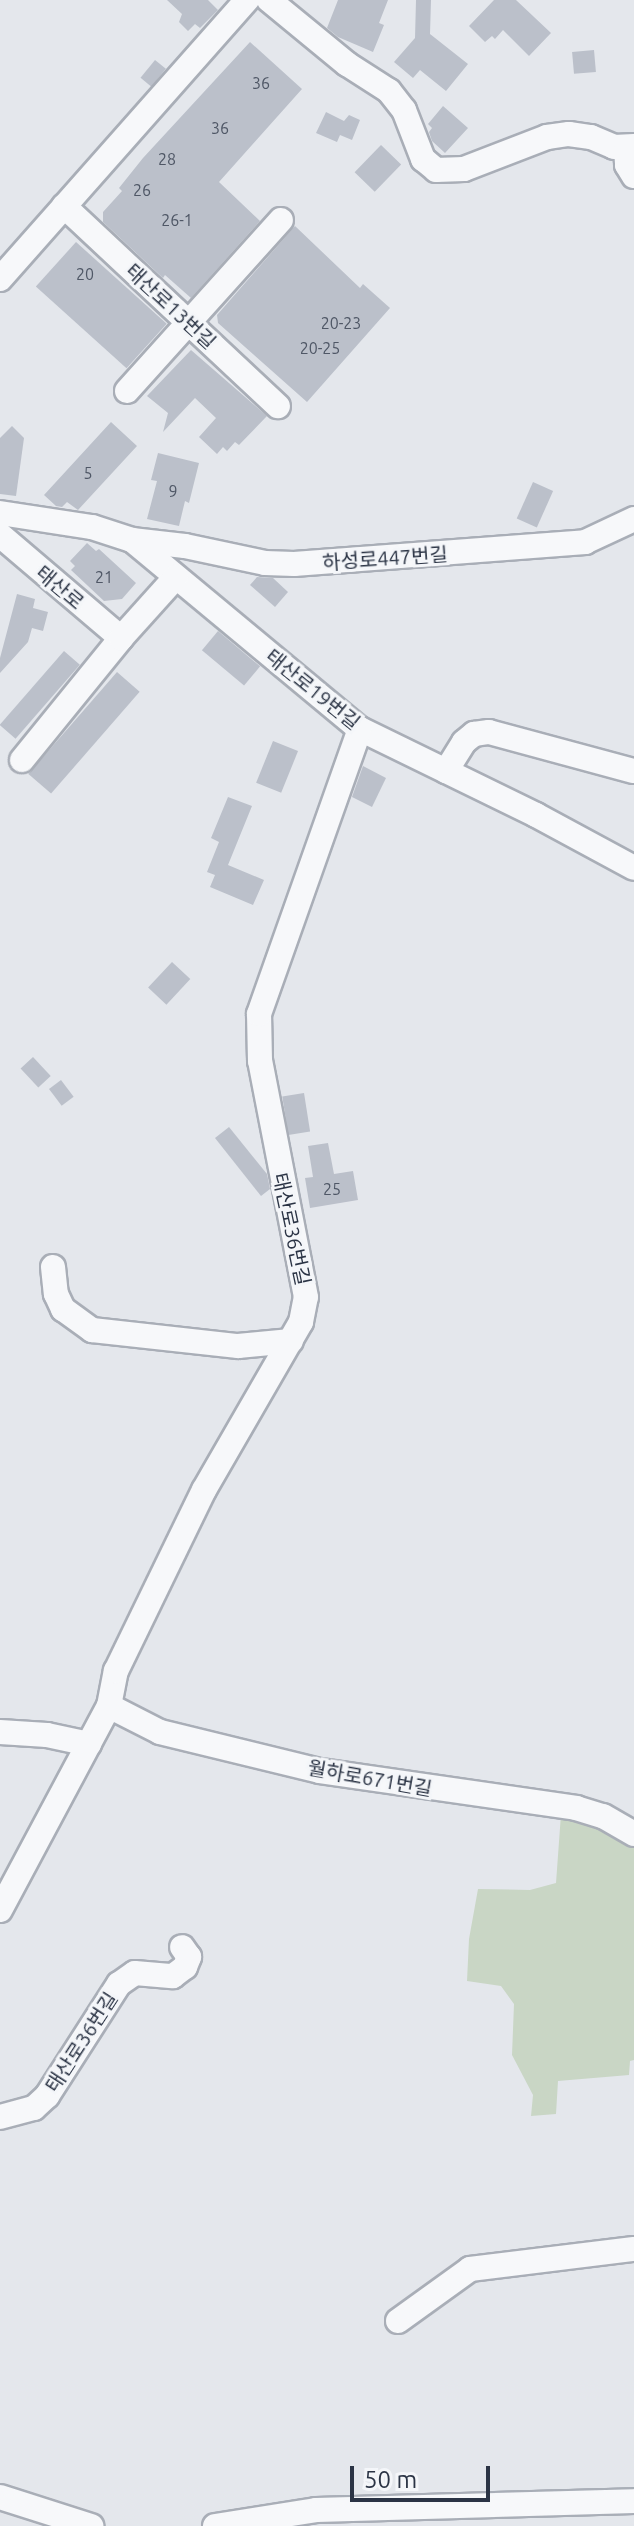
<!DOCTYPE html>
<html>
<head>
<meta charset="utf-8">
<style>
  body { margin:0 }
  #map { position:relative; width:634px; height:2526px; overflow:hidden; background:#e4e7ec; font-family:Ubuntu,"Noto Sans KR",sans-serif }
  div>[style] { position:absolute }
  .green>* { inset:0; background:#c9d6c5 }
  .building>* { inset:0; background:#bbc0ca; transform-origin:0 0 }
  .roads { filter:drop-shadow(2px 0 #a9aeb7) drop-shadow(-2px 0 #a9aeb7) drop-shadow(0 2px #a9aeb7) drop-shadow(0 -2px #a9aeb7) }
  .minor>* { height:24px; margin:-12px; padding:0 12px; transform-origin:12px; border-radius:12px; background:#f7f8fa }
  span { translate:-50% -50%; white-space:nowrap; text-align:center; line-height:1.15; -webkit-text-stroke:6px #f4f6f9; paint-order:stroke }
  .number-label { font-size:16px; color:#4f5766 }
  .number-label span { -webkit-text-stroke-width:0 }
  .street-label { font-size:20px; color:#2b3445 }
  .scale { position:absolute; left:350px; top:2466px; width:140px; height:36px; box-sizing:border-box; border:4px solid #2b3445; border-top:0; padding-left:10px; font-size:24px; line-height:28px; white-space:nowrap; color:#2b3445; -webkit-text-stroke:6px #f4f6f9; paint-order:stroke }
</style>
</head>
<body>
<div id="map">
  <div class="green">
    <i style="clip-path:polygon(571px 1813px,634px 1845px,634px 2060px,630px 2061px,629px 2075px,558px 2081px,556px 2114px,531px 2116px,533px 2095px,512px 2055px,514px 2004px,501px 1986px,467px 1981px,469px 1939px,478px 1889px,530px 1890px,556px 1883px,561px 1814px)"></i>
  </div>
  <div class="building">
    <i style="clip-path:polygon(167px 0,208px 0,218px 10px,200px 28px,195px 24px,188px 31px,179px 22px,182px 14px)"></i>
    <i style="clip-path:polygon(338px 0,388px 0,379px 23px,384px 25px,373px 52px,338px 37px,327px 28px)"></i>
    <i style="clip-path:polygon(416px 0,431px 0,430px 34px,468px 64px,446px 91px,420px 70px,413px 78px,394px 62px,415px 38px)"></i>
    <i style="clip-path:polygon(494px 0,516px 0,551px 33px,529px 56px,503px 30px,495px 39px,492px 36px,485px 42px,469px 26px)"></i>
    <i style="clip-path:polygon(250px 42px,302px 89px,219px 182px,260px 221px,191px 298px,165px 275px,163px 278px,103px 222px,103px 212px,122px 191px,119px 188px,143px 158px)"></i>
    <i style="left:594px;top:50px;width:22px;height:22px;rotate:85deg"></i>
    <i style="left:155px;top:60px;width:14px;height:23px;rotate:39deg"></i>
    <i style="clip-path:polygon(443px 106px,468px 128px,445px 153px,432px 141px,429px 132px,432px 128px,428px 124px)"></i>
    <i style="clip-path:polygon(326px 112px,344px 121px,349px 115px,360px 120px,352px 140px,340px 135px,337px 142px,316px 133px)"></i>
    <i style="left:381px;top:145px;width:28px;height:38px;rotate:44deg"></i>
    <i style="clip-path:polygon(295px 226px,360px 288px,363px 284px,390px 308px,307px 402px,218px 323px,217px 315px)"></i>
    <i style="left:76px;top:242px;width:122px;height:60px;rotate:42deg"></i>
    <i style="clip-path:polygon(191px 350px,267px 416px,239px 445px,235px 442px,227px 451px,223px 447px,217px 454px,199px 437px,216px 418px,195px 398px,163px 432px,168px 413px,147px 396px)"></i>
    <i style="clip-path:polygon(111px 422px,137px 446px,78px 510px,67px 502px,62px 507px,56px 506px,44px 495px)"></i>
    <i style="clip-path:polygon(12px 426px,24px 438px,16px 496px,0 494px,0 438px)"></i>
    <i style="clip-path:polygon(158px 453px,199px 463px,189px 503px,185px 501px,179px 526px,147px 519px,157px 481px,151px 480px)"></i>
    <i style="left:533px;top:482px;width:22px;height:40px;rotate:24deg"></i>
    <i style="clip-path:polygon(87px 543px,96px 551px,99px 549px,136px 583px,122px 599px,104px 601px,71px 570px,75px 566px,70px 561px)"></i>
    <i style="clip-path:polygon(257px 577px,273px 578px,288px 592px,275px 607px,250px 585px)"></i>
    <i style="clip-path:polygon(17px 594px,35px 599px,33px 608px,48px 612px,43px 631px,32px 628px,28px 642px,0 673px,0 658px)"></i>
    <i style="left:218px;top:631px;width:55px;height:25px;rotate:40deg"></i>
    <i style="left:64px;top:651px;width:21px;height:98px;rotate:41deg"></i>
    <i style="left:117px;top:672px;width:30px;height:135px;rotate:41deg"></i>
    <i style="left:273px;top:741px;width:27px;height:45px;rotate:22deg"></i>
    <i style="clip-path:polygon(363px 766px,386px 778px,372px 807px,352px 797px)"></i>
    <i style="clip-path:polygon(228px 797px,252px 806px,228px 865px,264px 880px,253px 905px,210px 887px,215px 875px,207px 872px,219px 842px,211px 838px)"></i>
    <i style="left:172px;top:962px;width:25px;height:35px;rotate:43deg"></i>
    <i style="left:33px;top:1057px;width:26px;height:17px;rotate:47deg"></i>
    <i style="left:61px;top:1080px;width:21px;height:15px;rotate:53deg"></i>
    <i style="left:304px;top:1093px;width:39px;height:22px;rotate:81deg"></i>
    <i style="clip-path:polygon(229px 1127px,267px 1174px,270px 1189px,261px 1196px,215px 1138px)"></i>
    <i style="clip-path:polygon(328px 1143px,334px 1174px,353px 1171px,358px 1200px,310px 1208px,305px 1178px,313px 1177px,308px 1146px)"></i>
  </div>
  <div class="roads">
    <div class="minor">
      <i style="left:269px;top:0;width:101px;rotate:39.4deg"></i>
      <i style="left:347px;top:64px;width:50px;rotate:32.7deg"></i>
      <i style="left:389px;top:91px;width:24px;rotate:52deg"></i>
      <i style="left:404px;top:110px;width:53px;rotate:68.8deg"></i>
      <i style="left:423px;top:159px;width:17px;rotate:40deg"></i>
      <i style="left:436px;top:170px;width:28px;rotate:-2deg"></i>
      <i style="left:464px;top:169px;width:89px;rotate:-21.1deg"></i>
      <i style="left:547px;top:137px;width:22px;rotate:-8deg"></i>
      <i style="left:569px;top:134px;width:22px;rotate:8deg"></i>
      <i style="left:591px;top:137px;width:25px;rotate:23deg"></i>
      <i style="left:614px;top:147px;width:20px;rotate:-3deg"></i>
      <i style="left:626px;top:149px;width:16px;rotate:86deg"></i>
      <i style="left:627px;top:165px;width:13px;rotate:58deg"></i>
      <i style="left:64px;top:206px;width:293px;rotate:43.1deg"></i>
      <i style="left:0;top:279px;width:373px;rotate:-48.5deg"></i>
      <i style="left:127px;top:391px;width:230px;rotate:-48deg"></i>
      <i style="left:0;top:513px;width:93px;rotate:8.7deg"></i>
      <i style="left:92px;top:527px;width:42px;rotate:18deg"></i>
      <i style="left:132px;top:540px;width:296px;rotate:39.7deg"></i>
      <i style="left:360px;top:729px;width:196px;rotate:26deg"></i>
      <i style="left:536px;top:815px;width:111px;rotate:28.4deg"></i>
      <i style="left:0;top:535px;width:159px;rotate:40.4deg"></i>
      <i style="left:132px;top:540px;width:53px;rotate:6.5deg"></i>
      <i style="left:185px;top:546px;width:82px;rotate:12deg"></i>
      <i style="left:265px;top:563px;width:29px;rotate:2deg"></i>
      <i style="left:294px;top:564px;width:292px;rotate:-4.3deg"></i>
      <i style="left:585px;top:542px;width:54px;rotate:-25.1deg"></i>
      <i style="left:22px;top:760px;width:157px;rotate:-50.9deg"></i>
      <i style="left:121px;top:638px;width:82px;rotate:-48deg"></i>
      <i style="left:446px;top:771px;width:34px;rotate:-58deg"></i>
      <i style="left:464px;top:742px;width:13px;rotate:-39deg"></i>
      <i style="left:474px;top:734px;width:15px;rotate:-8deg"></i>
      <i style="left:489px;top:732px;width:150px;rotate:15.1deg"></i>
      <i style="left:53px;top:1267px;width:27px;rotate:84deg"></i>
      <i style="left:56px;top:1294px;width:17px;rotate:65deg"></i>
      <i style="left:63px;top:1309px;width:36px;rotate:36deg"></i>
      <i style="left:92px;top:1330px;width:147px;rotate:6.3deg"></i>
      <i style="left:238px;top:1346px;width:53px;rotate:-5.4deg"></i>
      <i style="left:109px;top:1706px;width:57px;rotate:27deg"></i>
      <i style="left:160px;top:1732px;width:165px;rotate:13.7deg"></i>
      <i style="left:320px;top:1771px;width:259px;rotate:8.2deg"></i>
      <i style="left:576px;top:1808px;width:28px;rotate:17deg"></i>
      <i style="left:603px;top:1816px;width:36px;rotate:30deg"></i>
      <i style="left:0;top:1732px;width:47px;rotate:3.7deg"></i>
      <i style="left:47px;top:1735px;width:43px;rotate:12.1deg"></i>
      <i style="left:0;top:1910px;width:231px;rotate:-61.9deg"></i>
      <i style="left:109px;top:1706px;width:36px;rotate:-79deg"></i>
      <i style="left:116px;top:1671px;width:201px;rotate:-64.1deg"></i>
      <i style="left:204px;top:1490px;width:194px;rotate:-60deg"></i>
      <i style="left:301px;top:1322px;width:25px;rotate:-79deg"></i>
      <i style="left:306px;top:1297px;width:240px;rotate:-101deg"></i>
      <i style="left:260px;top:1061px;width:47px;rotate:-91.2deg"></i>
      <i style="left:259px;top:1014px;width:302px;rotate:-70.5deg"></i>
      <i style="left:0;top:2117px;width:35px;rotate:-15deg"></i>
      <i style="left:34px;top:2108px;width:18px;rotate:-43deg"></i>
      <i style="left:47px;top:2096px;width:133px;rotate:-57.3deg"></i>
      <i style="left:119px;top:1984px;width:19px;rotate:-35deg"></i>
      <i style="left:135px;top:1973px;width:38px;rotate:5deg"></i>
      <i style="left:173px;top:1976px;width:15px;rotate:-37deg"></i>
      <i style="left:185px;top:1967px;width:11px;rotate:-68deg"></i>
      <i style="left:189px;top:1957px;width:12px;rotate:-125deg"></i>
      <i style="left:398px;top:2321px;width:89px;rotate:-35.8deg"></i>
      <i style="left:470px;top:2269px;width:165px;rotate:-7deg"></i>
      <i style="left:0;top:2497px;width:96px;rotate:17.7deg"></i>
      <i style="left:215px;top:2526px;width:102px;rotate:-9deg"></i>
      <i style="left:316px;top:2510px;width:318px;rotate:-1.6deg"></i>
    </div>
  </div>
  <div class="number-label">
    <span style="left:261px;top:83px">36</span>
    <span style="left:220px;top:128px">36</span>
    <span style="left:167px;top:159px">28</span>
    <span style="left:142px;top:190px">26</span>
    <span style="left:177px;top:220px">26-1</span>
    <span style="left:85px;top:274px">20</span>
    <span style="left:341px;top:323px">20-23</span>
    <span style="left:320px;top:348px">20-25</span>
    <span style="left:88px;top:473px">5</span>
    <span style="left:173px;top:491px">9</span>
    <span style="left:104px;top:577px">21</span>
    <span style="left:332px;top:1189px">25</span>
  </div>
  <div class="street-label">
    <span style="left:171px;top:306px;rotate:43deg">태산로13번길</span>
    <span style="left:385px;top:558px;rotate:-4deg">하성로447번길</span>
    <span style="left:60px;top:587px;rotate:40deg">태산로</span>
    <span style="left:313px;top:689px;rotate:39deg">태산로19번길</span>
    <span style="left:292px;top:1229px;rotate:78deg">태산로36번길</span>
    <span style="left:370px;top:1778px;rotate:10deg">월하로671번길</span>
    <span style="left:81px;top:2042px;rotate:-57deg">태산로36번길</span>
  </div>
  <div class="scale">50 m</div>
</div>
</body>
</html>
